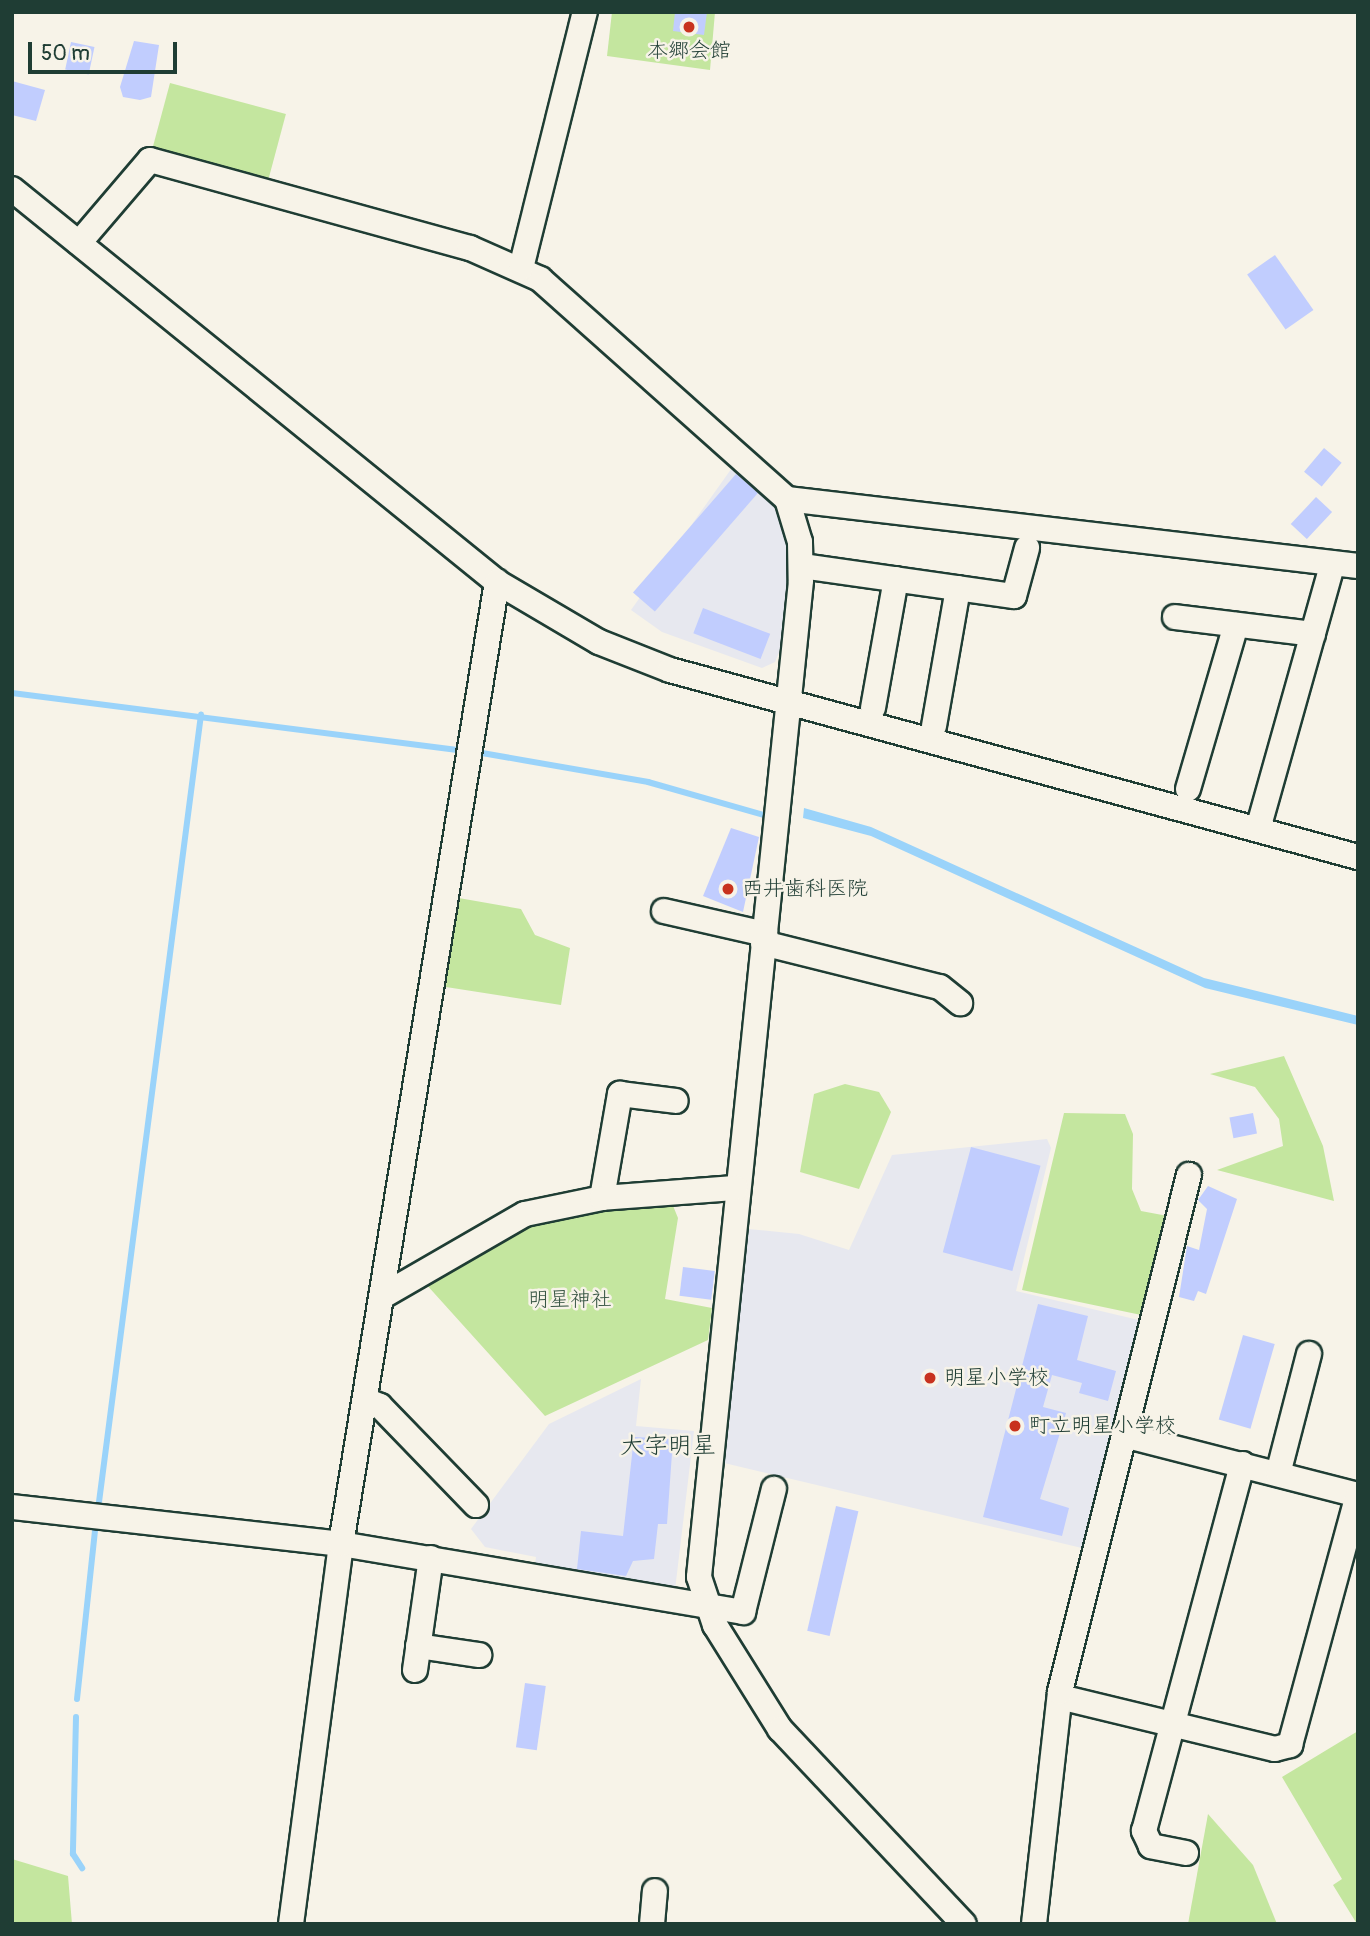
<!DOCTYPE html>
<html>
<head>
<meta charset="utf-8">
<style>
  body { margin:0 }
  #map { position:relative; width:1370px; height:1936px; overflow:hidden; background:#f7f3e8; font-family:Pangolin,"Klee One",sans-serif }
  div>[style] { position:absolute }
  .built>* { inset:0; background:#e7e8ef }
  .green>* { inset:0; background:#c4e69f; transform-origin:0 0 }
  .water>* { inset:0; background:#9ad3fa }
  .stream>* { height:6px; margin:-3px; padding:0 3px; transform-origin:3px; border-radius:3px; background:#9ad3fa }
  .building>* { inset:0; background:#c1cdfe; transform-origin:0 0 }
  .roads { filter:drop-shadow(2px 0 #1f3d34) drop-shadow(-2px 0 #1f3d34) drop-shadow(0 2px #1f3d34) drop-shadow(0 -2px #1f3d34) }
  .minor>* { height:24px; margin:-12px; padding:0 12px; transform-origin:12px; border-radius:12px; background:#f7f3e8 }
  .dots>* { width:19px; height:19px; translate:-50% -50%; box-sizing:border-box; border:4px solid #f7f3e8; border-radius:50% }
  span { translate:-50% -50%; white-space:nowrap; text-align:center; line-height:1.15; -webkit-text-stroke:5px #f7f3e8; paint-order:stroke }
  .poi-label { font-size:21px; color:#1f3d34 }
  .left { translate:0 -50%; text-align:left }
  .park-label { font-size:21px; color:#385644 }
  .quarter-label { font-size:24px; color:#1f3d34 }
  .frame { position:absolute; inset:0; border:14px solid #1f3d34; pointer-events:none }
  .scale { position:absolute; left:28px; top:42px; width:149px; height:32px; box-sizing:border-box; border:4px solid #1f3d34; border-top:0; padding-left:9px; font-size:21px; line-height:24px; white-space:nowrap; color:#1f3d34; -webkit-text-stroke:5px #f7f3e8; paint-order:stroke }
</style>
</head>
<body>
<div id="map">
  <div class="built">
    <i style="clip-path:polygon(734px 465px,775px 501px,791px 553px,780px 650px,775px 662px,762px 668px,662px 632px,631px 610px)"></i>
    <i style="clip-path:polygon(1047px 1139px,1051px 1148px,1016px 1291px,1143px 1321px,1086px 1549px,720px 1462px,748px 1229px,799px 1234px,849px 1250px,892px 1155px)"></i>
    <i style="clip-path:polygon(641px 1379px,636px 1426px,694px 1431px,675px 1590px,534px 1572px,536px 1557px,485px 1547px,471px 1529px,549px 1424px)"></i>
  </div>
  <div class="green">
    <i style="clip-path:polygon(612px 12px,715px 12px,710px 70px,607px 56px)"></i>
    <i style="left:170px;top:83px;width:120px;height:71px;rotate:15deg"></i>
    <i style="clip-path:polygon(453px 897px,521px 909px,535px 935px,570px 948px,561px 1005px,446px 987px)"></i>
    <i style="clip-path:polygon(1284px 1056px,1323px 1146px,1334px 1201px,1217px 1170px,1283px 1146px,1279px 1119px,1255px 1087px,1210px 1074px)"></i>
    <i style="clip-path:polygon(845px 1084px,879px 1092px,891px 1112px,859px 1189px,800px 1172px,814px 1094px)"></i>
    <i style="clip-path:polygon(1064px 1113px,1125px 1114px,1133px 1134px,1132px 1189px,1141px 1211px,1173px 1217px,1146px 1316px,1022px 1290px)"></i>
    <i style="clip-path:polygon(667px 1191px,678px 1218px,665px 1299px,712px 1308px,708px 1340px,545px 1416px,416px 1273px,525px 1214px)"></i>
    <i style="clip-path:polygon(1358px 1731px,1358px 1924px,1357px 1924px,1333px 1885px,1342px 1879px,1282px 1777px)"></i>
    <i style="clip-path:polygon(1208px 1814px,1253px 1865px,1277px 1924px,1188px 1924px)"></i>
    <i style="clip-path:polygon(12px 1859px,68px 1876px,72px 1924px,12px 1924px)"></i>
  </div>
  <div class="water">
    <i style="clip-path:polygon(804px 808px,871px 827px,1204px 978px,1358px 1016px,1358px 1025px,1205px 988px,871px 836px,803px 818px)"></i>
  </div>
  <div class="stream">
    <i style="left:12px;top:693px;width:451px;rotate:7.3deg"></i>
    <i style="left:482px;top:753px;width:169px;rotate:9.9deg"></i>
    <i style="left:648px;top:782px;width:121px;rotate:15.9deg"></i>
    <i style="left:99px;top:1502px;width:794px;rotate:-82.62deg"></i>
    <i style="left:77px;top:1699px;width:170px;rotate:-83.9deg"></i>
    <i style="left:76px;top:1717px;width:137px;rotate:91.3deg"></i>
    <i style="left:73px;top:1854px;width:17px;rotate:57deg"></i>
  </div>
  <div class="building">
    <i style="clip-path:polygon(675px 12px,707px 12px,704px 35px,673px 31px)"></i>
    <i style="clip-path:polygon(134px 41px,159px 45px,151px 97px,140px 100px,123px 97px,120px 87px)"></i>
    <i style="left:71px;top:42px;width:24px;height:28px;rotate:12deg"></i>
    <i style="clip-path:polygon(12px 81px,45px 90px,36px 121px,12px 115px)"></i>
    <i style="left:1275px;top:255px;width:67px;height:34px;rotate:55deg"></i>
    <i style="left:1324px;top:448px;width:23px;height:31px;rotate:40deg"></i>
    <i style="left:736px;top:474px;width:29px;height:157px;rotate:41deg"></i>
    <i style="left:1316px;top:497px;width:22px;height:37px;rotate:43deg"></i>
    <i style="left:703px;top:608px;width:72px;height:27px;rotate:21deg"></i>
    <i style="clip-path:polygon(731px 828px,759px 837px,743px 912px,703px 896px)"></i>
    <i style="left:1253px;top:1113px;width:21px;height:24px;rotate:79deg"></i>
    <i style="left:971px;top:1147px;width:72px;height:109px;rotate:15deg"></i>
    <i style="clip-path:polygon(1208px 1186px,1237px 1199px,1206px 1294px,1198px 1291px,1194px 1301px,1179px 1297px,1187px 1246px,1199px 1250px,1207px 1209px,1198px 1200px)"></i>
    <i style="left:683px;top:1267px;width:32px;height:29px;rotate:7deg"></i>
    <i style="clip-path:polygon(1038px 1304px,1088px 1316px,1077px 1360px,1116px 1371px,1108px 1401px,1079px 1393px,1082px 1383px,1052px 1375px,1043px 1407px,1066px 1413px,1040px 1499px,1069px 1508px,1062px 1536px,983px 1517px)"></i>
    <i style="left:1243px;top:1335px;width:33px;height:88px;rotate:16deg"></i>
    <i style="clip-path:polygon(634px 1437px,673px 1439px,667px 1524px,658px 1524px,654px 1559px,633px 1561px,626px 1576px,577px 1569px,581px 1531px,623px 1536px)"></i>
    <i style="left:836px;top:1506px;width:23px;height:128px;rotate:13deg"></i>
    <i style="left:525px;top:1683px;width:21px;height:65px;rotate:8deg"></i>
  </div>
  <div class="roads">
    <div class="minor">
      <i style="left:12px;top:189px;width:624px;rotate:39.02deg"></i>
      <i style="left:497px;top:582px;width:118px;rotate:30.5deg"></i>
      <i style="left:599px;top:642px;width:76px;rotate:21.5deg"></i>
      <i style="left:670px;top:670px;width:713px;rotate:15.21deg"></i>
      <i style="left:79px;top:243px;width:109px;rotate:-49.5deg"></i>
      <i style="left:150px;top:160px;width:332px;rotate:15.4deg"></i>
      <i style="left:470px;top:248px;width:77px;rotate:23.9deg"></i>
      <i style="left:540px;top:279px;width:331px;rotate:41.7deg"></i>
      <i style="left:787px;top:499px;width:45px;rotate:73.2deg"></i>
      <i style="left:800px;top:542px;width:39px;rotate:89deg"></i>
      <i style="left:801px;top:581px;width:1001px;rotate:95.85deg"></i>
      <i style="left:699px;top:1577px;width:51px;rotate:71.6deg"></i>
      <i style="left:715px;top:1625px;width:123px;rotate:58deg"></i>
      <i style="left:780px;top:1729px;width:268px;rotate:46.7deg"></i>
      <i style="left:521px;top:268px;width:264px;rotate:-76deg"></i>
      <i style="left:787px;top:499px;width:575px;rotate:6.69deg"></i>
      <i style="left:802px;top:566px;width:214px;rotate:8.1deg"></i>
      <i style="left:1014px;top:596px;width:50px;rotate:-74.8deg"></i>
      <i style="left:1175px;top:617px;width:139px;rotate:7deg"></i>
      <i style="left:873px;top:708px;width:131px;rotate:-79.9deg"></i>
      <i style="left:934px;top:726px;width:140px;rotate:-80.1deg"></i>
      <i style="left:1188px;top:789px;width:171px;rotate:-73.7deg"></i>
      <i style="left:1258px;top:829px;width:276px;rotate:-74.3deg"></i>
      <i style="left:664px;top:911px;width:104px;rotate:12.8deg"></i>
      <i style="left:763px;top:943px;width:182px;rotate:14deg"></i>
      <i style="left:940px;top:987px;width:26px;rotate:39deg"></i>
      <i style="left:602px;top:1198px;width:106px;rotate:-80.2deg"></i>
      <i style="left:620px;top:1094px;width:56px;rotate:7.1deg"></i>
      <i style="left:381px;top:1297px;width:166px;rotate:-30deg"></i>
      <i style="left:525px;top:1214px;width:79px;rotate:-11.7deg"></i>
      <i style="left:602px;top:1198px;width:134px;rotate:-4.3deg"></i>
      <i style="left:365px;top:1400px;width:16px;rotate:22deg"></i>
      <i style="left:380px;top:1406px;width:138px;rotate:45.9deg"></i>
      <i style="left:1124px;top:1435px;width:242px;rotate:14.4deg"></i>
      <i style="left:1278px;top:1474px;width:124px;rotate:-75.5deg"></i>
      <i style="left:12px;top:1507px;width:331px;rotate:6.4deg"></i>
      <i style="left:341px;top:1544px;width:408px;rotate:9.6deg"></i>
      <i style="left:743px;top:1612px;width:127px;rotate:-75.9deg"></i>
      <i style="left:418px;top:1646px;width:62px;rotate:8.4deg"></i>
      <i style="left:415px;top:1670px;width:113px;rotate:-81.9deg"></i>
      <i style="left:1060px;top:1697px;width:221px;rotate:13.6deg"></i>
      <i style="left:1275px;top:1749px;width:16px;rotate:-15deg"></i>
      <i style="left:1290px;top:1745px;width:259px;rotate:-74.8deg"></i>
      <i style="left:1186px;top:1853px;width:36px;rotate:-169deg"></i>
      <i style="left:1151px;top:1846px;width:17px;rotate:-115deg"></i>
      <i style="left:1144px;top:1831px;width:380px;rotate:-75deg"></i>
      <i style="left:291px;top:1924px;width:383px;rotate:-82.5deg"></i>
      <i style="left:341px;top:1544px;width:975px;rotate:-80.79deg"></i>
      <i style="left:652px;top:1924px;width:33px;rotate:-85deg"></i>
      <i style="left:1034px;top:1924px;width:233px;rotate:-83.6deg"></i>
      <i style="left:1060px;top:1692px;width:533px;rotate:-75.99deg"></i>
    </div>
  </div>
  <div class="dots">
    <i style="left:689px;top:27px;background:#c8321e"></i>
    <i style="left:728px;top:889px;background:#c8321e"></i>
    <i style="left:930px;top:1378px;background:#c8321e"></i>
    <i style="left:1015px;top:1426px;background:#c8321e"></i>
  </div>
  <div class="poi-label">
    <span style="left:689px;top:51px">本郷会館</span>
    <span class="left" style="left:742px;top:889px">西井歯科医院</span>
    <span class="left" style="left:944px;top:1378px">明星小学校</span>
    <span class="left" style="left:1029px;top:1426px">町立明星小学校</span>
  </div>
  <div class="park-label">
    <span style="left:570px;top:1300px">明星神社</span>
  </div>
  <div class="quarter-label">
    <span style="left:668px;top:1446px">大字明星</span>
  </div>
  <div class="frame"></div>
  <div class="scale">50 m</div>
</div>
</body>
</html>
